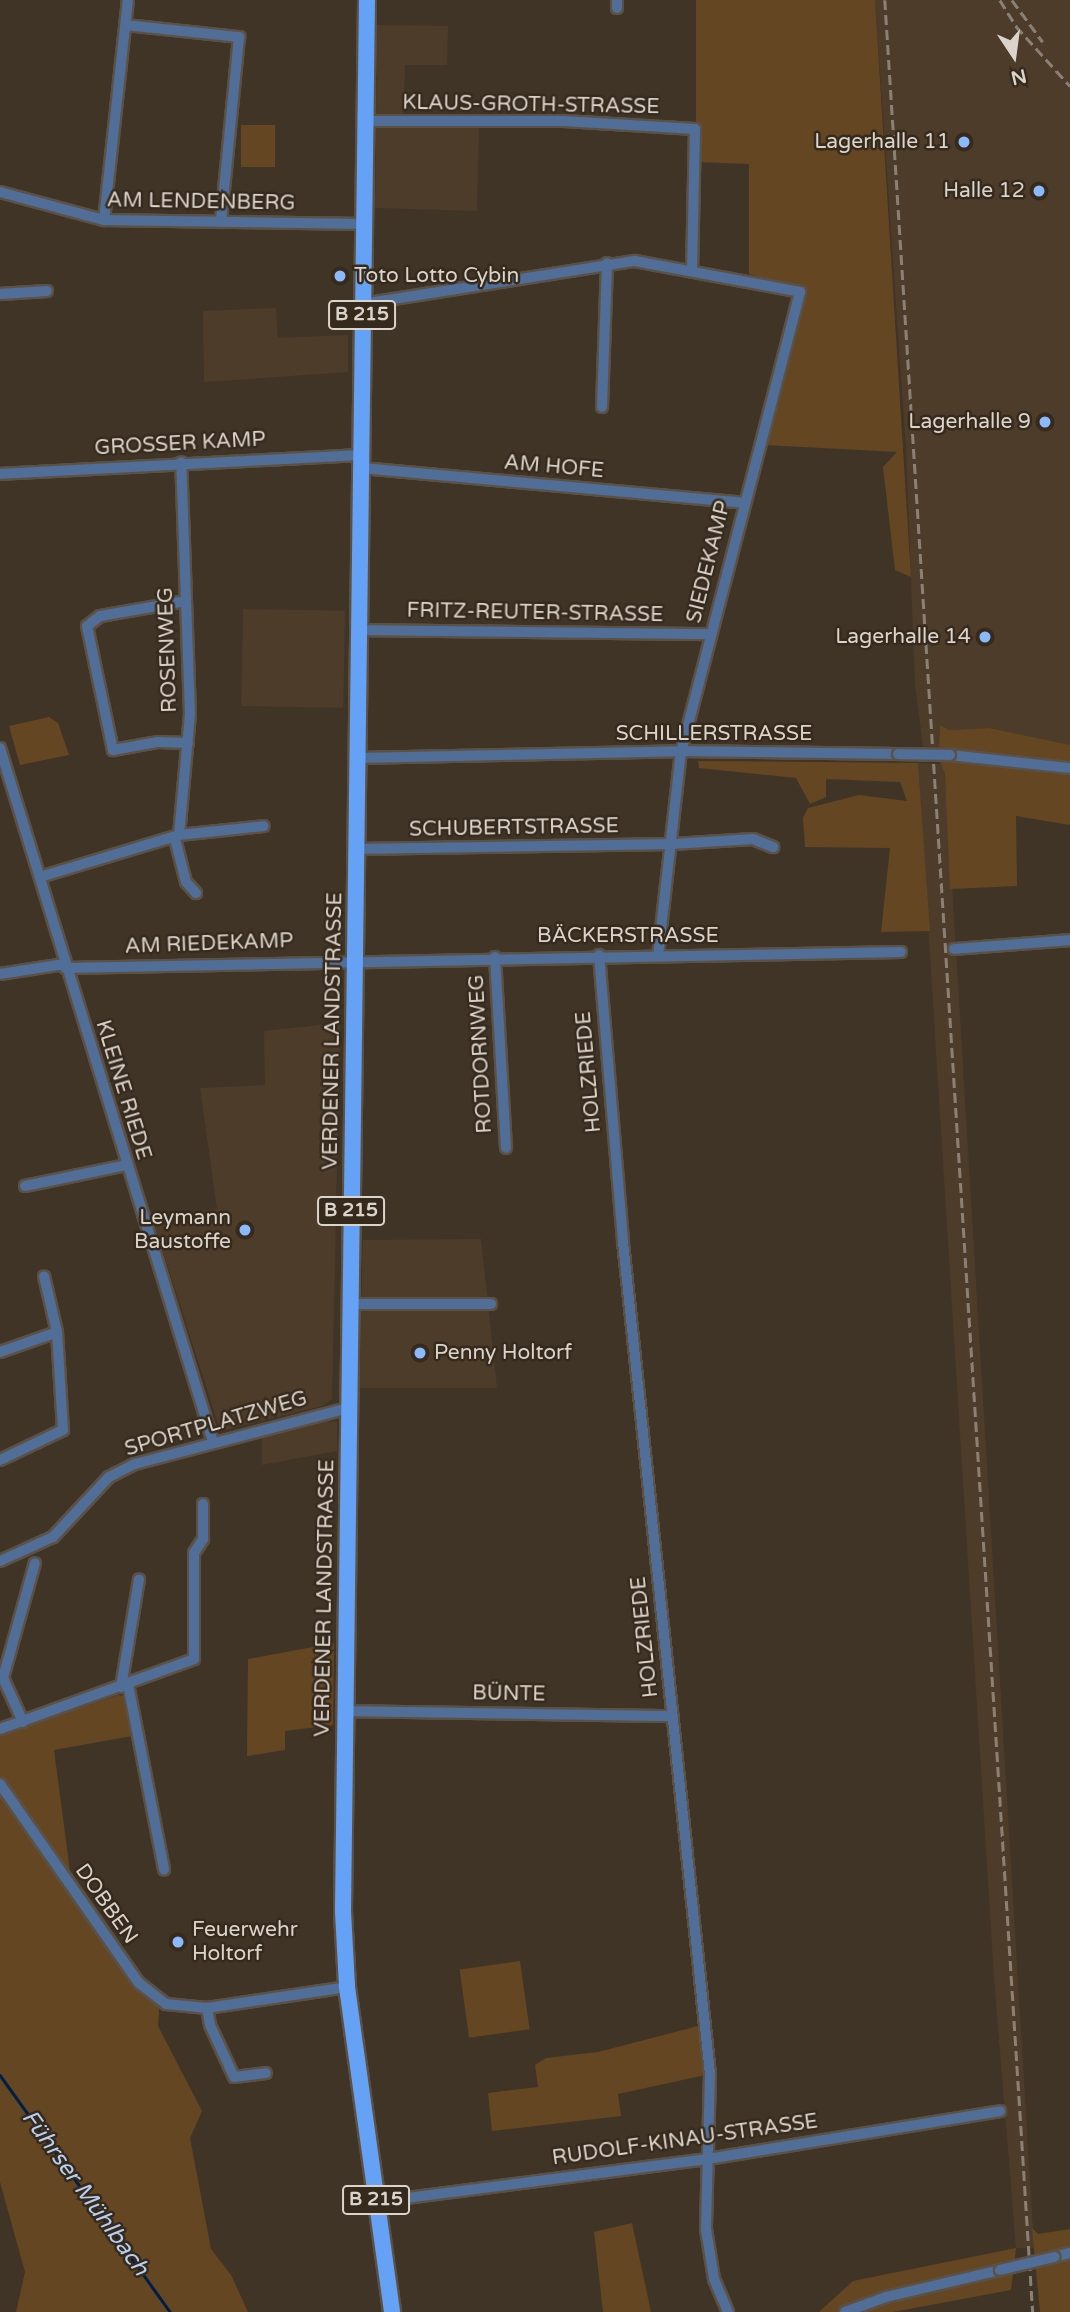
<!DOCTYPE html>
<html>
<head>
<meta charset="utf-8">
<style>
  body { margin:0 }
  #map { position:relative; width:1070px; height:2312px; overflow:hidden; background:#403427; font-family:"Varela Round",sans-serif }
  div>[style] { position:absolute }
  .built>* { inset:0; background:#4d3c29; transform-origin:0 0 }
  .green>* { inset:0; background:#644622; transform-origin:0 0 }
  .stream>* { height:2.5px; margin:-1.25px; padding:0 1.25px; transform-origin:1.25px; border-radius:1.25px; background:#011e46 }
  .roads { filter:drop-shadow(2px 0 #5c5145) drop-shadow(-2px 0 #5c5145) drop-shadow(0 2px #5c5145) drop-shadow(0 -2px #5c5145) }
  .minor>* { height:10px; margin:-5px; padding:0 5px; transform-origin:5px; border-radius:5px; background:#506e97 }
  .primary>* { height:16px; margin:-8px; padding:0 8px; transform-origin:8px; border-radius:8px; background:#65a2f6 }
  .rail>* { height:2.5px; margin-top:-1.25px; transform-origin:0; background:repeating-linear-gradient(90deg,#8a8176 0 10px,transparent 0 15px) }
  .bridges { filter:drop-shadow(2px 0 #5c5145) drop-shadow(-2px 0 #5c5145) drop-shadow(0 2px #5c5145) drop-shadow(0 -2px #5c5145) }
  .minor-bridge>* { height:10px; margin:-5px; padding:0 5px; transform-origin:5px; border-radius:5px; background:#506e97 }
  .dots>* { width:19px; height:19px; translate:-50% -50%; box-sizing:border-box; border:4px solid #362a1d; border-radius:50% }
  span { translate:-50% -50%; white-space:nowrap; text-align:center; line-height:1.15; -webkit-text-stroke:5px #362a1d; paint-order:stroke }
  .shield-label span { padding:2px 5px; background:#362a1d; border:2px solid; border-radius:5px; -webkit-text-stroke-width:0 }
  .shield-label { font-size:19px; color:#dbd4cb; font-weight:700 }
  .street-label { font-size:21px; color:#dbd4cb }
  .poi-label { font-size:21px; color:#dbd4cb }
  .right { translate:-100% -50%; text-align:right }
  .left { translate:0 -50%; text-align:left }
  .water-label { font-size:23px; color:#b7cff0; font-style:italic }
  .north { position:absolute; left:979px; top:21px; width:70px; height:70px; -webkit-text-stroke:5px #362a1d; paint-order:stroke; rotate:167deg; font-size:19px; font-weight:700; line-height:28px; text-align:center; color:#dbd4cb }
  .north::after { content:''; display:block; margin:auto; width:24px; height:32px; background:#dbd4cb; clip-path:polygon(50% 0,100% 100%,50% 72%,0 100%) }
</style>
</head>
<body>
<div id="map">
  <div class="built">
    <i style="clip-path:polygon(875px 0,1070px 0,1070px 745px,991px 728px,949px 730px,940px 725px,939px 747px,923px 747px,915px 684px,906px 449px)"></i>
    <i style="clip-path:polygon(377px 25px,448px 26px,447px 65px,405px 65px,403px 126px,479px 128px,477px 211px,375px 208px)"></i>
    <i style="clip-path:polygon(276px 308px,278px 338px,348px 335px,348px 372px,204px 382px,203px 311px)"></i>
    <i style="left:243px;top:609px;width:102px;height:97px;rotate:1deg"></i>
    <i style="clip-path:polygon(918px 763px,944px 764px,947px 801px,1034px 2248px,1016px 2248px,994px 1977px)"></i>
    <i style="clip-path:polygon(340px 1023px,332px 1399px,322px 1406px,225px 1430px,219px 1427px,152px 1217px,217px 1209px,200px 1088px,265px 1085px,264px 1031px)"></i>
    <i style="clip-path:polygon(481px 1239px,497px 1388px,359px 1388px,363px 1240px)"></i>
    <i style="clip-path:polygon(321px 1421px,337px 1422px,337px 1451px,262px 1465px,262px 1437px)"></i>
  </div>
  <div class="green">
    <i style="clip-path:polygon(696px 0,875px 0,911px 577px,895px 570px,883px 467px,897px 452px,765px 445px,806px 290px,749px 274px,749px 164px,696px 162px)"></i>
    <i style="left:241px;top:125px;width:34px;height:42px"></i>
    <i style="clip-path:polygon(49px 717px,58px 723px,69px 755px,20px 765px,9px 726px)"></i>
    <i style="clip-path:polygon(940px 725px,949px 730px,990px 728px,1070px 745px,1070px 763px,939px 747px)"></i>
    <i style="clip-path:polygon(939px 759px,1070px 773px,1070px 825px,1016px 816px,1017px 886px,950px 889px,945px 774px)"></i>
    <i style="clip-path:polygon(698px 761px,918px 763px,930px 931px,881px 932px,890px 848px,805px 847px,803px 818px,808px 808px,859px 795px,907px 801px,900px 782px,826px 779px,826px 797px,810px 804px,796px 778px,699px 768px)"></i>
    <i style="clip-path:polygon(334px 1643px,333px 1725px,285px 1731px,285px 1750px,247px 1756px,248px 1659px)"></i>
    <i style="clip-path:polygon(118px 1695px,124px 1696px,132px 1736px,54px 1750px,70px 1871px,147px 1982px,160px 1993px,158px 2026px,202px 2111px,190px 2138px,211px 2249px,231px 2275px,248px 2312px,16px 2312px,25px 2272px,0 2182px,0 1735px)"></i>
    <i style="left:520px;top:1961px;width:69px;height:61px;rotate:82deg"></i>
    <i style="clip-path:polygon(706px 2024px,710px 2074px,618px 2094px,621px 2116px,492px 2131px,488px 2093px,538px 2087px,535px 2065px,546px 2058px,598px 2052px)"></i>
    <i style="clip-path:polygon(632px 2223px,651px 2312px,603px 2312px,594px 2232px)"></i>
    <i style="clip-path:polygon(1032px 2228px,1038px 2234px,1070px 2229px,1070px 2312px,1040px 2312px)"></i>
    <i style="clip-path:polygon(1016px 2248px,1011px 2290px,893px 2312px,819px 2312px,853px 2281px)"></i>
  </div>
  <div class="stream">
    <i style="left:0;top:2075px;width:292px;rotate:54.3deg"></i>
  </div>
  <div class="roads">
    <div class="minor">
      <i style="left:617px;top:8px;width:8px;rotate:-90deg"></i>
      <i style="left:126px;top:25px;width:114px;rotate:6.1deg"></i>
      <i style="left:239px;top:37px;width:186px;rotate:95.6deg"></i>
      <i style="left:366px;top:121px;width:198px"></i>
      <i style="left:564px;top:121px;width:131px;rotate:3.5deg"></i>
      <i style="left:695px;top:129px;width:141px;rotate:91.2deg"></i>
      <i style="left:0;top:192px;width:108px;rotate:15.1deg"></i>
      <i style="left:104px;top:220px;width:260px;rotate:0.9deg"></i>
      <i style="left:104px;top:220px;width:221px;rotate:-83.8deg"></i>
      <i style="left:0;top:294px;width:47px;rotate:-3.7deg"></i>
      <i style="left:362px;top:304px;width:276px;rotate:-9deg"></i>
      <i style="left:635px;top:261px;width:168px;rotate:10.6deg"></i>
      <i style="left:800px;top:292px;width:474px;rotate:104.5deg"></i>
      <i style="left:681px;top:751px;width:205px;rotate:96.4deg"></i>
      <i style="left:602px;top:407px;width:144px;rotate:-88deg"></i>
      <i style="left:361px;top:468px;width:385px;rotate:5.2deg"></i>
      <i style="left:0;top:474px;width:361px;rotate:-3deg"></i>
      <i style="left:186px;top:601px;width:87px;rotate:170.1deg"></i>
      <i style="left:100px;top:616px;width:16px;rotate:142deg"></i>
      <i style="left:87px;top:626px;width:127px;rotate:78.2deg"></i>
      <i style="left:113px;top:750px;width:46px;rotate:-10.1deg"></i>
      <i style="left:158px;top:742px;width:30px;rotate:2deg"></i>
      <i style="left:359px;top:630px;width:352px;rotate:0.7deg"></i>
      <i style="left:0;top:748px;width:726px;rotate:72.94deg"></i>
      <i style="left:950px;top:755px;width:121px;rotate:6.2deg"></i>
      <i style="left:357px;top:758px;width:324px;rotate:-1.2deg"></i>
      <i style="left:681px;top:751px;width:217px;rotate:0.8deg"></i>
      <i style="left:179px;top:835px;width:85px;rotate:-6deg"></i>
      <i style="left:175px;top:839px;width:44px;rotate:75.7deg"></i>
      <i style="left:186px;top:882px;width:15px;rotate:48deg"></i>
      <i style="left:356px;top:849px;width:317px;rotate:-0.9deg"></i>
      <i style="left:673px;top:844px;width:80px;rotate:-3.6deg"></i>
      <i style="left:753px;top:839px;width:22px;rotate:22deg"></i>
      <i style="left:40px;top:877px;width:145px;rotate:-16.8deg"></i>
      <i style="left:179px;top:835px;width:121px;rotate:-84.8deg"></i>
      <i style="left:190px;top:714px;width:252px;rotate:-92deg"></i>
      <i style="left:954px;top:949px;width:116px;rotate:-4.4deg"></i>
      <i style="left:599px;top:955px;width:288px;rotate:85.2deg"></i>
      <i style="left:623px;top:1242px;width:837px;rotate:84.03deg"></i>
      <i style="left:710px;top:2074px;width:155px;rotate:91.5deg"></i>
      <i style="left:706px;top:2229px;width:51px;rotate:80.9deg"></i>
      <i style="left:714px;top:2279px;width:36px;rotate:67deg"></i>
      <i style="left:495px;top:957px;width:191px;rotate:86.7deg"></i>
      <i style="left:65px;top:968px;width:836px;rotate:-1.1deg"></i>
      <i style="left:0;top:974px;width:65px;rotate:-8.9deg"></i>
      <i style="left:25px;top:1186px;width:103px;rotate:-11.7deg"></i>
      <i style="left:350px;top:1304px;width:141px"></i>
      <i style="left:0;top:1352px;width:60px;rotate:-19.3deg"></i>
      <i style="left:0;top:1460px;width:70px;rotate:-25.5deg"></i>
      <i style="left:63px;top:1430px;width:98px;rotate:-93.5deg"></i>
      <i style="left:57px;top:1332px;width:57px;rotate:-103.1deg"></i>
      <i style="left:0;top:1561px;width:58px;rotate:-24.4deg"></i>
      <i style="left:53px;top:1537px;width:82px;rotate:-47deg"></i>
      <i style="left:109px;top:1477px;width:29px;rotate:-27deg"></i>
      <i style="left:135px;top:1464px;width:221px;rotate:-14.7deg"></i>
      <i style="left:128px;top:1684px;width:189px;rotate:79deg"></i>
      <i style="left:121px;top:1687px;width:109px;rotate:-80.5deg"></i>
      <i style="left:345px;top:1711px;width:328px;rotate:0.9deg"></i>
      <i style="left:23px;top:1722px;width:48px;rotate:-114.4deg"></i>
      <i style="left:3px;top:1678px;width:119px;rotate:-74.5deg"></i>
      <i style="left:0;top:1729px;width:206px;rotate:-19.8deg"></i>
      <i style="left:194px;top:1659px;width:106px;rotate:-90deg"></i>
      <i style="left:194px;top:1553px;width:17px;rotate:-57deg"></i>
      <i style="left:203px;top:1539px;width:35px;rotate:-90deg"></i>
      <i style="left:0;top:1784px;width:243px;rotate:55.1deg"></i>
      <i style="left:139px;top:1983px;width:34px;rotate:38deg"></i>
      <i style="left:166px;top:2004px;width:41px;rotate:5.6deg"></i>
      <i style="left:207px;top:2008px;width:142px;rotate:-8.5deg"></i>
      <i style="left:207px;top:2008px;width:17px;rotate:80deg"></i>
      <i style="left:210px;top:2025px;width:57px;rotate:65.2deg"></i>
      <i style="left:234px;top:2077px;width:32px;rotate:-7deg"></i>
      <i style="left:376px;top:2202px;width:335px;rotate:-7.4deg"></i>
      <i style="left:708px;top:2159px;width:296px;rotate:-9.3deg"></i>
      <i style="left:1054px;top:2257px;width:16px;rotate:-14deg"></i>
      <i style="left:845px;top:2312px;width:44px;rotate:-20.1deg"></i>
      <i style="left:886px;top:2297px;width:117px;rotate:-13.3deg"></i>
    </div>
    <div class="primary">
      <i style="left:367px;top:0;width:1912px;rotate:90.72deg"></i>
      <i style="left:343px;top:1912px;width:75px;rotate:86.9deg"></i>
      <i style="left:347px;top:1987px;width:328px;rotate:82.1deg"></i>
    </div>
  </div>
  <div class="rail">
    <i style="left:885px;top:0;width:2317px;rotate:86.34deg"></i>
    <i style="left:1000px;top:0;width:31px;rotate:58deg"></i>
    <i style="left:1016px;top:26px;width:81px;rotate:48deg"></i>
    <i style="left:1012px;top:0;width:52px;rotate:53.6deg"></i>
  </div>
  <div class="bridges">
    <div class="minor-bridge">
      <i style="left:898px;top:754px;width:52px;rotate:1.1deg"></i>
      <i style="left:1000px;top:2270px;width:56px;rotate:-13.5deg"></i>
    </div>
  </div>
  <div class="dots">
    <i style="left:964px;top:142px;background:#8abafc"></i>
    <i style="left:1039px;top:191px;background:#8abafc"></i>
    <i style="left:340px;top:276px;background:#8abafc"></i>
    <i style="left:1045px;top:422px;background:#8abafc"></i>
    <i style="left:985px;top:637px;background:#8abafc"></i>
    <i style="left:245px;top:1230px;background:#8abafc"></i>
    <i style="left:420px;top:1353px;background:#8abafc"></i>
    <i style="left:178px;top:1942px;background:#8abafc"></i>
  </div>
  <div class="shield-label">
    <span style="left:362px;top:315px">B 215</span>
    <span style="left:351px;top:1211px">B 215</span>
    <span style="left:376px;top:2200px">B 215</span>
  </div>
  <div class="street-label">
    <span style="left:531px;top:105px;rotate:1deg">KLAUS-GROTH-STRASSE</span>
    <span style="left:201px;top:202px;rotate:1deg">AM LENDENBERG</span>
    <span style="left:180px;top:444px;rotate:-3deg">GROSSER KAMP</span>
    <span style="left:554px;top:467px;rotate:5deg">AM HOFE</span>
    <span style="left:709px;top:562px;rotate:-76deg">SIEDEKAMP</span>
    <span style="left:535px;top:613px;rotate:1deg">FRITZ-REUTER-STRASSE</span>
    <span style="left:168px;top:650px;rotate:-92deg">ROSENWEG</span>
    <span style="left:714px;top:734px">SCHILLERSTRASSE</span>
    <span style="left:514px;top:828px;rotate:-1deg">SCHUBERTSTRASSE</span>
    <span style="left:628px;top:936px">BÄCKERSTRASSE</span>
    <span style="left:209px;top:944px;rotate:-2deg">AM RIEDEKAMP</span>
    <span style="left:333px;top:1031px;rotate:-89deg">VERDENER LANDSTRASSE</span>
    <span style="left:481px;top:1054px;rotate:-93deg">ROTDORNWEG</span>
    <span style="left:589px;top:1072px;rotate:-95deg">HOLZRIEDE</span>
    <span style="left:123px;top:1090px;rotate:73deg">KLEINE RIEDE</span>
    <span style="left:216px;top:1424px;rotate:-16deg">SPORTPLATZWEG</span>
    <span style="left:325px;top:1598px;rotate:-89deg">VERDENER LANDSTRASSE</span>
    <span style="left:645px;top:1637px;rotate:-96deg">HOLZRIEDE</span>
    <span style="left:509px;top:1694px;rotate:1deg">BÜNTE</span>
    <span style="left:106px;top:1904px;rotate:55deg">DOBBEN</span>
    <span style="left:685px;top:2140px;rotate:-8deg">RUDOLF-KINAU-STRASSE</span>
  </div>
  <div class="poi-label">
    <span class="right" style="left:950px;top:142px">Lagerhalle 11</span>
    <span class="right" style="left:1025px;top:191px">Halle 12</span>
    <span class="left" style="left:354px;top:276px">Toto Lotto Cybin</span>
    <span class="right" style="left:1031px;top:422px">Lagerhalle 9</span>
    <span class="right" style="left:971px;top:637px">Lagerhalle 14</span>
    <span class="right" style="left:231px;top:1230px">Leymann<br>Baustoffe</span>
    <span class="left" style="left:434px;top:1353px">Penny Holtorf</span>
    <span class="left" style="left:192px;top:1942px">Feuerwehr<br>Holtorf</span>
  </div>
  <div class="water-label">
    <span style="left:85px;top:2193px;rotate:54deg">Führser Mühlbach</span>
  </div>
  <div class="north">N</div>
</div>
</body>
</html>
